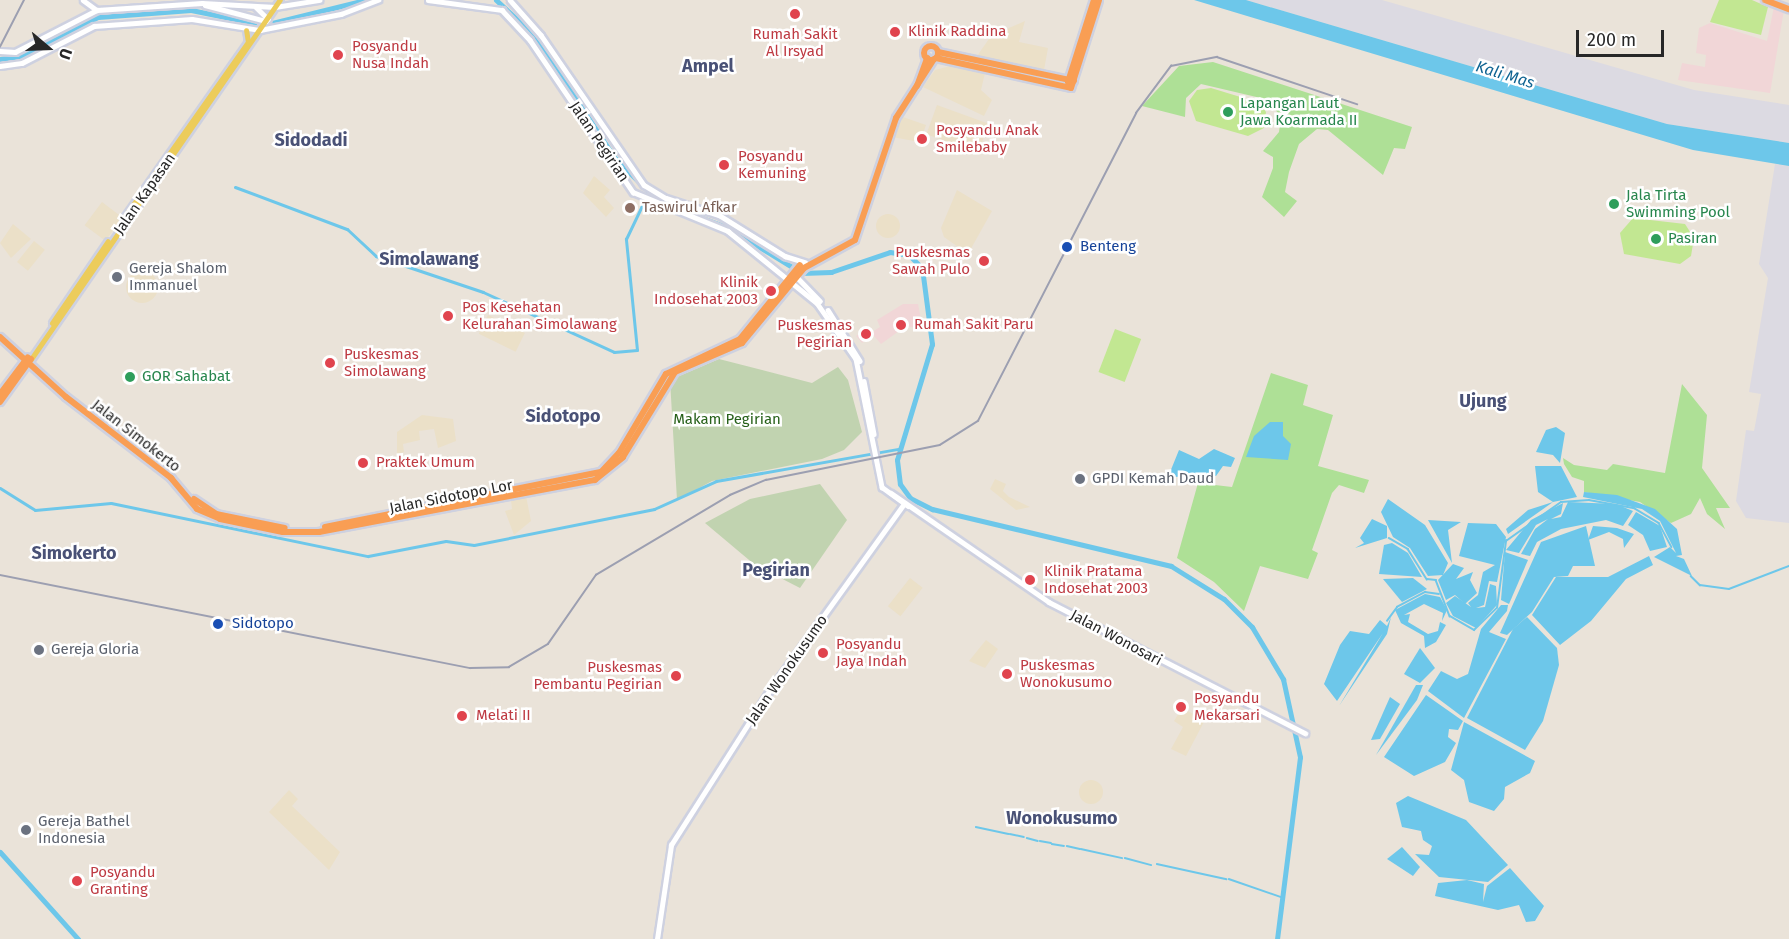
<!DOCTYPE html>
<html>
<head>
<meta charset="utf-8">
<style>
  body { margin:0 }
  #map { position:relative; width:1789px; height:939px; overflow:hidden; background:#eae3d9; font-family:"Fira Sans",sans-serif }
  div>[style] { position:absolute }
  .industrial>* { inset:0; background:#dcdae2 }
  .education>* { inset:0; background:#ebe0c8; transform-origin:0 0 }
  .round { border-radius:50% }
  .medical>* { inset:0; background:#f1d6d7 }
  .green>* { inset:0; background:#aee096 }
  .cemetery>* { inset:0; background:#c1d3b0 }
  .pitch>* { inset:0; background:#c2e792; transform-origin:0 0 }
  .water>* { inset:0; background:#6dc7ea }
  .stream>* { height:1.5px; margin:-0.75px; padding:0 0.75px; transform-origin:0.75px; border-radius:0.75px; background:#6dc7ea }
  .canal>* { height:3px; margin:-1.5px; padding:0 1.5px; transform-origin:1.5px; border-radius:1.5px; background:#6dc7ea }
  .river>* { height:5px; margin:-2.5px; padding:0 2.5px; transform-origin:2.5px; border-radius:2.5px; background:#6dc7ea }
  .roads { filter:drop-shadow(2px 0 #ced1e0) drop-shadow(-2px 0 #ced1e0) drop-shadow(0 2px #ced1e0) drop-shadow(0 -2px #ced1e0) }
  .secondary>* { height:4.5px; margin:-2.25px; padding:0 2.25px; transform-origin:2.25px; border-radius:2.25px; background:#fff }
  .primary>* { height:5px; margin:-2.5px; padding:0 2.5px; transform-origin:2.5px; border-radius:2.5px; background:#eccc5b }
  .highway>* { height:6px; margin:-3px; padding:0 3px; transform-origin:3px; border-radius:3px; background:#f99e54 }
  .highway>.ring { margin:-3px; padding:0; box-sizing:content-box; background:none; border:6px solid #f99e54; border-radius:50% }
  .rail>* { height:1.5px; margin:-0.75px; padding:0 0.75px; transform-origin:0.75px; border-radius:0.75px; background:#9c9fb1 }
  .dots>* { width:16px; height:16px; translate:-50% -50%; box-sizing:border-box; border:3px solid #fff; border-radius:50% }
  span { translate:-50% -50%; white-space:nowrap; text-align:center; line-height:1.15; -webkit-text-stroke:5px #fff; paint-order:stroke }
  .health-label { font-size:15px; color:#be3a42 }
  .left { translate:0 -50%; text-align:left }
  .right { translate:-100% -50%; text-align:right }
  .leisure-label { font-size:15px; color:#27864d }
  .street-label { font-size:15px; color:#272727 }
  .education-label { font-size:15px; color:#785e54 }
  .transit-label { font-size:15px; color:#164399 }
  .worship-label { font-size:15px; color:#5b616d }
  .park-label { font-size:15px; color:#28611b }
  .water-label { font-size:16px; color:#106492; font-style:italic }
  .quarter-label { font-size:18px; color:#495176; font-weight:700 }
  .north { position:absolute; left:18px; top:18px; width:60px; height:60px; -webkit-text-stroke:4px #fff; paint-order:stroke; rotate:109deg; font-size:16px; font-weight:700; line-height:24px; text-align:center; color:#272727 }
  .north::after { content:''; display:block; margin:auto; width:21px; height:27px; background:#272727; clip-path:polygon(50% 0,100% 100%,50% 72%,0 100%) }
  .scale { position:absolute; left:1576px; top:30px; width:88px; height:27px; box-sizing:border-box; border:3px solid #272727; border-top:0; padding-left:8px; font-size:18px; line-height:21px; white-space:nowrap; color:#272727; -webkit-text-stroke:4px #fff; paint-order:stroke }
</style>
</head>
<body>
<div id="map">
  <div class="industrial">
    <i style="clip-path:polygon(1246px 0,1382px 0,1694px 90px,1789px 105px,1789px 143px,1667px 124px)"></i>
    <i style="clip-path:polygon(1775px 164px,1789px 166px,1789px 523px,1746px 518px,1736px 501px,1746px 430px,1754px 431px,1761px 394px,1749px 392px,1768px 278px,1759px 264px)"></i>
  </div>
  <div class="education">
    <i style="clip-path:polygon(1025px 21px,1019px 42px,1048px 48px,1044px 70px,977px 56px,991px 36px)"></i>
    <i style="clip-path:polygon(950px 66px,985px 73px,981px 90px,992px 100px,984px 116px,923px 87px,935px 70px)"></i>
    <i style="left:937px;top:105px;width:55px;height:31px;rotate:20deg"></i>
    <i style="clip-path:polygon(900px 116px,926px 125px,920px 142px,892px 137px)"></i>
    <i style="clip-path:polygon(594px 176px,610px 190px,604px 197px,614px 208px,606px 217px,583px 193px)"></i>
    <i style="clip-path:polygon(957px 190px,992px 211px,968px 254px,944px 237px,941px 228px)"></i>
    <i style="left:102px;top:202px;width:26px;height:29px;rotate:37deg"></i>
    <i class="round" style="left:876px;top:214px;width:24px;height:24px"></i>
    <i style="clip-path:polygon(13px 224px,31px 239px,11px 258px,0 243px)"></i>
    <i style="left:34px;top:241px;width:14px;height:27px;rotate:39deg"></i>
    <i class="round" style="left:126px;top:271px;width:32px;height:32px"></i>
    <i style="left:488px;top:315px;width:41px;height:21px;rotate:26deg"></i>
    <i style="clip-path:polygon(422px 415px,453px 419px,456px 441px,438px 448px,434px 429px,419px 431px,420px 440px,403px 444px,404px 452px,397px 454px,397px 432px)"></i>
    <i style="clip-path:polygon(995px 479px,1006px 484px,1003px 491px,1009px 497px,1030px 507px,1016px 510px,990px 489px)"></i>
    <i style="clip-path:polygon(526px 496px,531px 521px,514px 535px,505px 511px,512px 509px,511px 500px)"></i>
    <i style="left:910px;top:578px;width:16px;height:36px;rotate:38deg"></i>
    <i style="clip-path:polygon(986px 640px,998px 649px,985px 668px,969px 661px)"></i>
    <i style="clip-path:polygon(1182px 708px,1205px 720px,1186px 756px,1171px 749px,1183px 727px,1174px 721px)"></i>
    <i class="round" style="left:1079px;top:780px;width:24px;height:24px"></i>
    <i style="clip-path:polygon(289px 790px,298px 799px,292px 806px,340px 852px,329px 870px,269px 812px)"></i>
  </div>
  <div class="medical">
    <i style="clip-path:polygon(1774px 7px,1784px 10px,1770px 93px,1678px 80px,1682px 63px,1705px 67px,1706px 55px,1696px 53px,1699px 28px,1710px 23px,1767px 41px)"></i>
    <i style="clip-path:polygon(903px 304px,918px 304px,923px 329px,906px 326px,881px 344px,873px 335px,862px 343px,856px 336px,869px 327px,872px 332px,880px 327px,877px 320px)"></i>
  </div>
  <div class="green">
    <i style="clip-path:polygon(1213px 62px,1412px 127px,1405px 149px,1394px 148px,1383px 175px,1328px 130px,1317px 129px,1299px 144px,1289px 172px,1285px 192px,1297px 201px,1284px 217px,1262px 197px,1273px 168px,1273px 157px,1263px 151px,1279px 132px,1281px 116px,1265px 99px,1201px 84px,1186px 98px,1185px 117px,1142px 106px,1179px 66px)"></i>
    <i style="clip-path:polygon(1271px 373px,1308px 385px,1303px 405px,1333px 415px,1318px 466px,1369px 480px,1364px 493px,1339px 485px,1332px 493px,1312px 550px,1318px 553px,1308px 579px,1260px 566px,1244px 611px,1214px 582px,1177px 558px,1198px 483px,1232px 487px)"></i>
    <i style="clip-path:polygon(1682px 384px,1707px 415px,1702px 468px,1730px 508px,1716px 508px,1725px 529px,1707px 514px,1700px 498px,1691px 514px,1671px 523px,1640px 502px,1584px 492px,1584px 481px,1572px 477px,1564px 464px,1563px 458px,1574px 465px,1607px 470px,1613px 464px,1665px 473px)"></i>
  </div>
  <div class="cemetery">
    <i style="clip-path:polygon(719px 359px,812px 383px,838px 367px,848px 380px,862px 432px,844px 450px,822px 459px,712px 481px,677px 500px,670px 380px)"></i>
    <i style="clip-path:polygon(820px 484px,847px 520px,800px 588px,755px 565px,705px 523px,750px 499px)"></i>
  </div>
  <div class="pitch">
    <i style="clip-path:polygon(1719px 0,1752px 0,1768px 7px,1761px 35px,1710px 22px)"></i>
    <i style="clip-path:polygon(1211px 88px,1260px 103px,1266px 112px,1264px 128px,1248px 136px,1196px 121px,1189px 101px,1197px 90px)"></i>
    <i style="clip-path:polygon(1633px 218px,1685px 224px,1694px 238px,1691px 256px,1680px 264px,1624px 254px,1620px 233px)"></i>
    <i style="left:1115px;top:329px;width:28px;height:46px;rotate:21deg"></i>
  </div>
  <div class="water">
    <i style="clip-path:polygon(1194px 0,1246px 0,1667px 124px,1789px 143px,1789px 166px,1693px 150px)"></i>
    <i style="clip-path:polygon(1270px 422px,1283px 422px,1283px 436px,1291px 444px,1288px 460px,1246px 457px,1254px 436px)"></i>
    <i style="clip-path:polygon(1556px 427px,1565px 433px,1560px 463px,1553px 455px,1536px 452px,1546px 430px)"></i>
    <i style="clip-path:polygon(1214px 449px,1235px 458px,1231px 467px,1223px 466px,1216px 476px,1168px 477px,1179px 450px,1199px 459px)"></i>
    <i style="clip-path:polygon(1535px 466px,1561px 466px,1577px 497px,1553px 502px,1508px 534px,1506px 529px,1528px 510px,1553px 502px,1538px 492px)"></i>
    <i style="clip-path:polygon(1584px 492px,1617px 495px,1655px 509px,1677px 529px,1682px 555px,1676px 556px,1684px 559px,1692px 576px,1654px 557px,1670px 547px,1676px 553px,1660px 521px,1642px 509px,1583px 497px)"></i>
    <i style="clip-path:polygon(1388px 499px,1425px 525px,1448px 563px,1443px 575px,1428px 576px,1410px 548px,1393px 537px,1381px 512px)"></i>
    <i style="clip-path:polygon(1568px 502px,1616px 504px,1633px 511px,1623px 526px,1606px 520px,1561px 529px,1537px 542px,1530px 556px,1521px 554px,1535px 529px,1548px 519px,1536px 525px,1519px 553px,1506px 550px,1531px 520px,1563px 503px,1561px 514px,1551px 519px,1561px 517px)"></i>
    <i style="clip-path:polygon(1636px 512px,1660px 526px,1667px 547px,1650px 551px,1643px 535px,1628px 525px)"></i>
    <i style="clip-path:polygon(1372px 519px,1387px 526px,1387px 538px,1355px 548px,1364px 543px,1360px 538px)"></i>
    <i style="clip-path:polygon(1428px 520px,1461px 522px,1448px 530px,1452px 563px)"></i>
    <i style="clip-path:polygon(1468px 523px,1496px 524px,1506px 537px,1497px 582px,1489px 581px,1484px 605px,1476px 608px,1485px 607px,1490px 584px,1496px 586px,1497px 605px,1476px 628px,1453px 616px,1446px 603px,1455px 596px,1471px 607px,1468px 603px,1478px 595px,1483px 572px,1495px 565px,1459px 556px)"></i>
    <i style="clip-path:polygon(1586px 526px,1595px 566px,1573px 566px,1568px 576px,1554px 577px,1532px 612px,1507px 635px,1500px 633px,1541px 542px)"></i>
    <i style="clip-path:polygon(1593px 526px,1617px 528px,1634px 534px,1624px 548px,1623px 539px,1609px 532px,1588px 540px)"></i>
    <i style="clip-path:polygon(1392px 543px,1408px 553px,1422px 577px,1379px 574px,1384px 545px)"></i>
    <i style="clip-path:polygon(1505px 552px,1528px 560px,1509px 604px,1501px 600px)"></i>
    <i style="clip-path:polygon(1649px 556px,1653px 565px,1626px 579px,1591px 621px,1560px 645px,1532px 615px,1556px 577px,1608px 577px)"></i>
    <i style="clip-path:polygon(1453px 564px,1464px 568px,1456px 579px,1473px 572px,1470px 580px,1477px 593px,1465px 604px,1455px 595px,1446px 600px,1438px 580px)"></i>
    <i style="clip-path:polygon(1413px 578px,1427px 589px,1402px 602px,1383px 579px)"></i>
    <i style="clip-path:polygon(1425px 594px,1440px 597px,1447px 610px,1442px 621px,1443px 613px,1424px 604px,1404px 615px,1410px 614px,1408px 622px,1428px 634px,1438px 631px,1440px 622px,1446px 625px,1436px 642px,1425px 648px,1424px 636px,1401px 623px,1395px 610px)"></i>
    <i style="clip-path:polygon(1501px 605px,1508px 605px,1507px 611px,1489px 632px,1506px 639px,1464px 718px,1428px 691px,1441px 671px,1457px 679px,1468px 674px,1481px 629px)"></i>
    <i style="clip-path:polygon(1391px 617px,1387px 634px,1339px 706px,1383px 633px,1337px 701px,1324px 684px,1340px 645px,1350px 631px,1369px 634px,1380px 620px,1387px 626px)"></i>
    <i style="clip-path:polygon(1527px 617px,1557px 648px,1559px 665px,1543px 721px,1525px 750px,1467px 718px,1513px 629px)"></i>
    <i style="clip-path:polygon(1420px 648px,1435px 668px,1420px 683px,1404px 674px)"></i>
    <i style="clip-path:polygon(1416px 685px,1423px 685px,1417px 700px,1376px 755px)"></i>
    <i style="clip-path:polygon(1426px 695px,1463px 721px,1458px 730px,1449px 729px,1448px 737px,1456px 743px,1445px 762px,1414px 776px,1384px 757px)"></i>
    <i style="clip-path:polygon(1390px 697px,1400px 704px,1380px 739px,1371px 740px)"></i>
    <i style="clip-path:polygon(1464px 722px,1535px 761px,1530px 773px,1505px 787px,1504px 799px,1494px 811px,1469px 802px,1464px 780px,1451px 770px)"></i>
    <i style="clip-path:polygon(1408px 796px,1466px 820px,1508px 865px,1488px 882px,1439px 877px,1415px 854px,1429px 855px,1432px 846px,1423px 840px,1421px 831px,1402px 827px,1396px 803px)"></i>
    <i style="clip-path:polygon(1402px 847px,1420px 867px,1413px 876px,1387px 859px)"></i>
    <i style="clip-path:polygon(1510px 868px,1544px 906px,1535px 921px,1526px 922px,1519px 905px,1498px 910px,1435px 896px,1438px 883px,1467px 880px,1484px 884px,1483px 902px,1487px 886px)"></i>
  </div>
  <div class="stream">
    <i style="left:1389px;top:538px;width:22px;rotate:30deg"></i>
    <i style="left:1408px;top:549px;width:36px;rotate:58deg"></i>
    <i style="left:1427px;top:579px;width:9px;rotate:6deg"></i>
    <i style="left:1436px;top:580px;width:39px;rotate:69deg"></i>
    <i style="left:1450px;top:616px;width:28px;rotate:30deg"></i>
    <i style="left:1474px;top:630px;width:32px;rotate:-44deg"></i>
    <i style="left:1497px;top:608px;width:68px;rotate:-82.3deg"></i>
    <i style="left:1506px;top:541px;width:67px;rotate:-35.3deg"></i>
    <i style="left:1561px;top:502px;width:28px;rotate:-4deg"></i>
    <i style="left:1589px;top:500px;width:46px;rotate:10.1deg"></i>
    <i style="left:1634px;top:508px;width:29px;rotate:31deg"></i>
    <i style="left:1659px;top:523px;width:27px;rotate:62deg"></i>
    <i style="left:1691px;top:576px;width:13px;rotate:45deg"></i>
    <i style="left:1700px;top:585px;width:29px;rotate:8deg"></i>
    <i style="left:1729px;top:589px;width:64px;rotate:-21deg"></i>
    <i style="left:1387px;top:621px;width:17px;rotate:-54deg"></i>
    <i style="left:1397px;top:607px;width:32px;rotate:-28deg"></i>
    <i style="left:1425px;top:592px;width:14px;rotate:8deg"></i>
    <i style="left:976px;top:827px;width:33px;rotate:12deg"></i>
    <i style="left:1010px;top:834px;width:14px;rotate:12deg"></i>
    <i style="left:1027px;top:838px;width:11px;rotate:15deg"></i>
    <i style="left:1040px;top:841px;width:11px;rotate:10deg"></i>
    <i style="left:1052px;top:844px;width:12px;rotate:9deg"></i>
    <i style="left:1067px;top:846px;width:13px;rotate:13deg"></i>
    <i style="left:1081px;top:849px;width:42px;rotate:12.4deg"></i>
    <i style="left:1125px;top:858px;width:27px;rotate:15deg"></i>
    <i style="left:1157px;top:864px;width:71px;rotate:12.3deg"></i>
    <i style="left:1229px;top:879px;width:58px;rotate:19.1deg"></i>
  </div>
  <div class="canal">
    <i style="left:235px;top:187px;width:120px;rotate:20.6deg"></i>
    <i style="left:347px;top:229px;width:40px;rotate:43deg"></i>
    <i style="left:376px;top:256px;width:113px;rotate:18.6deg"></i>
    <i style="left:483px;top:292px;width:144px;rotate:24.6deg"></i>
    <i style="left:614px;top:352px;width:23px;rotate:-5deg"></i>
    <i style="left:637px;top:350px;width:112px;rotate:-95.7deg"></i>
    <i style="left:626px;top:239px;width:49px;rotate:-64.5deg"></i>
    <i style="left:0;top:488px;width:41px;rotate:32.2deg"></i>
    <i style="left:35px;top:510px;width:76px;rotate:-5.3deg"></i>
    <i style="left:111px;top:503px;width:262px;rotate:11.7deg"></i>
    <i style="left:368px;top:556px;width:79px;rotate:-10.9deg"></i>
    <i style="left:446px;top:541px;width:28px;rotate:8deg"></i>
    <i style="left:474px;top:545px;width:184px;rotate:-11.3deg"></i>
    <i style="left:654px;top:509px;width:68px;rotate:-24.3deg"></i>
    <i style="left:716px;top:481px;width:185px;rotate:-10deg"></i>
  </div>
  <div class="river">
    <i style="left:496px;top:0;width:52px;rotate:42.6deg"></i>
    <i style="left:534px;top:35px;width:146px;rotate:56.7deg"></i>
    <i style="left:614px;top:157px;width:61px;rotate:45deg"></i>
    <i style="left:0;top:59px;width:21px;rotate:-8deg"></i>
    <i style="left:21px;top:56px;width:86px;rotate:-26.9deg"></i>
    <i style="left:98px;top:17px;width:93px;rotate:-4.3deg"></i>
    <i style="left:191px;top:10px;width:75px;rotate:11.6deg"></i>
    <i style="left:264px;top:25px;width:104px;rotate:-13.9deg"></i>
    <i style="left:668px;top:205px;width:65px;rotate:20.7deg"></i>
    <i style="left:735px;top:232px;width:79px;rotate:31.5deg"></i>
    <i style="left:802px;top:273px;width:29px;rotate:-2deg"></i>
    <i style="left:831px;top:272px;width:62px;rotate:-18.7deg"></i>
    <i style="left:890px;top:252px;width:19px;rotate:9deg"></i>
    <i style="left:909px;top:255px;width:18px;rotate:45deg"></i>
    <i style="left:922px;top:268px;width:77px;rotate:82.5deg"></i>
    <i style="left:932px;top:344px;width:121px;rotate:106.8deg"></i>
    <i style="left:897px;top:460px;width:24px;rotate:83deg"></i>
    <i style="left:900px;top:484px;width:17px;rotate:54deg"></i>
    <i style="left:910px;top:498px;width:25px;rotate:27deg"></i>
    <i style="left:932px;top:509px;width:246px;rotate:13.4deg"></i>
    <i style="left:1171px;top:566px;width:62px;rotate:31.9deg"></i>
    <i style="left:1224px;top:599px;width:40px;rotate:45deg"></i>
    <i style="left:1252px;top:627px;width:61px;rotate:59.2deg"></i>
    <i style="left:1283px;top:679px;width:80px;rotate:77.7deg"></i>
    <i style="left:1300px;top:757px;width:183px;rotate:97.2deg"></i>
    <i style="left:0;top:852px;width:117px;rotate:48.1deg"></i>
  </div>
  <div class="roads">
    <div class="secondary">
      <i style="left:83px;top:0;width:17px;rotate:36deg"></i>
      <i style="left:428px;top:0;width:75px;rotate:7.7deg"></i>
      <i style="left:502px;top:10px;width:41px;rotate:47deg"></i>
      <i style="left:530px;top:40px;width:184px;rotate:55.9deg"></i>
      <i style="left:633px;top:192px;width:103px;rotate:22.3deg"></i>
      <i style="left:728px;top:231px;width:114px;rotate:39deg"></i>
      <i style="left:817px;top:303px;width:68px;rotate:55.1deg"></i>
      <i style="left:856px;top:359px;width:131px;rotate:78.5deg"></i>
      <i style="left:882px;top:487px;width:32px;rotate:36deg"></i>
      <i style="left:510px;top:0;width:47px;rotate:48.5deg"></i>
      <i style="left:541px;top:35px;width:182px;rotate:55.5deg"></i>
      <i style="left:644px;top:185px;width:26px;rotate:31deg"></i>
      <i style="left:666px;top:198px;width:56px;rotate:17.8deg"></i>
      <i style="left:719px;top:215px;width:78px;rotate:31.8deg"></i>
      <i style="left:785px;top:256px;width:21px;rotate:17deg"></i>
      <i style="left:205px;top:5px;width:63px;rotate:14.7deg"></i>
      <i style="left:256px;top:7px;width:17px;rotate:45deg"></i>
      <i style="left:0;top:51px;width:15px;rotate:4deg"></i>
      <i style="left:15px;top:52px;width:92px;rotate:-27.1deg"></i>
      <i style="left:97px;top:10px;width:105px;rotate:-3.8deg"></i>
      <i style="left:202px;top:3px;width:73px;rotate:3.1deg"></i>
      <i style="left:275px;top:7px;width:45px;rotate:-9deg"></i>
      <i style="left:0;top:66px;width:22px;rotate:-8deg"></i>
      <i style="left:22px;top:63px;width:81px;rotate:-27.2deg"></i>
      <i style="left:94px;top:26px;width:98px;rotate:-4.1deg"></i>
      <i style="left:192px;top:19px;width:69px;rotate:9.2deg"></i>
      <i style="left:260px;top:30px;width:83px;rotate:-11.2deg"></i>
      <i style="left:341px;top:14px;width:40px;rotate:-21deg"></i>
      <i style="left:795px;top:275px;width:36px;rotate:46deg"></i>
      <i style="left:828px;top:310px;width:60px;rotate:57.9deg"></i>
      <i style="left:864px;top:381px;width:54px;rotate:79.3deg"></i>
      <i style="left:891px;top:493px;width:192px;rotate:34.6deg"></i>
      <i style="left:1049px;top:602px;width:288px;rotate:27.1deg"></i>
      <i style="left:657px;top:939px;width:95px;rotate:-81.5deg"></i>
      <i style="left:671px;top:845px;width:180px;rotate:-57.5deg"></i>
      <i style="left:768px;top:693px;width:233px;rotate:-54.3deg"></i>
    </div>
    <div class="primary">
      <i style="left:123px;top:219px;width:217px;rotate:-54.8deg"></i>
      <i style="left:248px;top:42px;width:12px;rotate:-99deg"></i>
      <i style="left:52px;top:323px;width:99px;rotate:-55.7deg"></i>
      <i style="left:31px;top:359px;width:437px;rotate:-55.3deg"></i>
    </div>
    <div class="highway">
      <i style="left:1765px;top:0;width:26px;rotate:21deg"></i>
      <i class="ring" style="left:924px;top:46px;width:8px;height:8px"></i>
      <i style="left:938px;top:52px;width:139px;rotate:12deg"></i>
      <i style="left:936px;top:58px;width:138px;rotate:12.5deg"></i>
      <i style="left:1071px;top:88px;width:92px;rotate:-72.3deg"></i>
      <i style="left:1068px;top:82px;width:86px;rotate:-72.4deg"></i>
      <i style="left:917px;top:86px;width:30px;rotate:-70deg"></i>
      <i style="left:0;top:337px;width:89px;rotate:42.3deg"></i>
      <i style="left:66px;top:397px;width:133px;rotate:37.6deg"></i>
      <i style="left:171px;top:478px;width:40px;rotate:50deg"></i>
      <i style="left:197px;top:509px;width:25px;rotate:23deg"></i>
      <i style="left:220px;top:519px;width:64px;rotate:11.7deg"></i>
      <i style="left:283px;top:532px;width:36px"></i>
      <i style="left:319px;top:532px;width:281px;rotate:-10.7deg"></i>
      <i style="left:595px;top:480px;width:36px;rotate:-39deg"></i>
      <i style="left:623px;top:457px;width:100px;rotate:-58.5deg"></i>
      <i style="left:675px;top:372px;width:73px;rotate:-23.4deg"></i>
      <i style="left:742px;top:343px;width:97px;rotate:-50.4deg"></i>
      <i style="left:804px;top:268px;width:58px;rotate:-28.8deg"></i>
      <i style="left:855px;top:240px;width:129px;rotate:-71.4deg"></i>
      <i style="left:896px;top:118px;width:70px;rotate:-57.2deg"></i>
      <i style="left:0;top:394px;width:46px;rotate:-52.9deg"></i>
      <i style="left:0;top:402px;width:53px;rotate:-54.2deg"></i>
      <i style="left:194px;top:499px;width:27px;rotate:34deg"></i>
      <i style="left:216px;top:514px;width:70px;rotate:11.5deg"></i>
      <i style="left:325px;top:527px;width:281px;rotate:-11.3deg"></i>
      <i style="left:601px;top:472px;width:26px;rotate:-47deg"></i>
      <i style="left:619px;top:453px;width:92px;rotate:-59.3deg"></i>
      <i style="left:666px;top:374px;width:82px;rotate:-25.3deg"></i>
      <i style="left:740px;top:339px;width:95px;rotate:-51deg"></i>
    </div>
  </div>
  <div class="rail">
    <i style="left:0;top:47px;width:53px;rotate:-62.9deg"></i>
    <i style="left:0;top:575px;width:479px;rotate:11.2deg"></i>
    <i style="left:470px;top:668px;width:39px;rotate:-1deg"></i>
    <i style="left:509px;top:667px;width:45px;rotate:-30.5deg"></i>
    <i style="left:548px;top:644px;width:84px;rotate:-55.2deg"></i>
    <i style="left:596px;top:575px;width:156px;rotate:-30.8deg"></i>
    <i style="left:730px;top:495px;width:39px;rotate:-23deg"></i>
    <i style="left:766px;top:480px;width:177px;rotate:-11.4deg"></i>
    <i style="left:940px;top:445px;width:45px;rotate:-32.3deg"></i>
    <i style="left:978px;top:421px;width:346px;rotate:-62.8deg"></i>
    <i style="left:1136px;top:113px;width:59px;rotate:-53.3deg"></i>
    <i style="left:1171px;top:66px;width:47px;rotate:-11.1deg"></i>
    <i style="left:1217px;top:57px;width:148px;rotate:18.6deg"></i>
  </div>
  <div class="dots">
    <i style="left:795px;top:14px;background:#e0444e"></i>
    <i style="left:895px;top:32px;background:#e0444e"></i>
    <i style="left:338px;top:55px;background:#e0444e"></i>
    <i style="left:1228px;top:112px;background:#2e9e5b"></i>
    <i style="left:922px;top:139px;background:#e0444e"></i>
    <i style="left:724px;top:165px;background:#e0444e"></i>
    <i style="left:1614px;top:204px;background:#2e9e5b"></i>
    <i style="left:630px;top:208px;background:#8d6e63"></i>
    <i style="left:1656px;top:239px;background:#2e9e5b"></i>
    <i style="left:1067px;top:247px;background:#1a4fb4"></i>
    <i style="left:984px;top:261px;background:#e0444e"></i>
    <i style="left:117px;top:277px;background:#6b7280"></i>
    <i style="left:771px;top:291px;background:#e0444e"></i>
    <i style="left:448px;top:316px;background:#e0444e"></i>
    <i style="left:901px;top:325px;background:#e0444e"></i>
    <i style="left:866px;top:334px;background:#e0444e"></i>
    <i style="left:330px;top:363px;background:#e0444e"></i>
    <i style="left:130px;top:377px;background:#2e9e5b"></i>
    <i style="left:363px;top:463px;background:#e0444e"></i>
    <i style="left:1080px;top:479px;background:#6b7280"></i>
    <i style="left:1030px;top:580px;background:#e0444e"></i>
    <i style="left:218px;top:624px;background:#1a4fb4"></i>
    <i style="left:39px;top:650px;background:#6b7280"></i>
    <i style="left:823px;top:653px;background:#e0444e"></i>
    <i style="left:1007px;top:674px;background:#e0444e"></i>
    <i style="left:676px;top:676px;background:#e0444e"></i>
    <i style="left:1181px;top:707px;background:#e0444e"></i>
    <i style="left:462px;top:716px;background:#e0444e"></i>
    <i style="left:26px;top:830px;background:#6b7280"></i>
    <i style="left:77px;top:881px;background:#e0444e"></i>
  </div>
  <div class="health-label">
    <span class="left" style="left:908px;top:32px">Klinik Raddina</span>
    <span style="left:795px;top:43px">Rumah Sakit<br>Al Irsyad</span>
    <span class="left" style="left:352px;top:55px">Posyandu<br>Nusa Indah</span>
    <span class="left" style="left:936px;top:139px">Posyandu Anak<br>Smilebaby</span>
    <span class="left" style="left:738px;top:165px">Posyandu<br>Kemuning</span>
    <span class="right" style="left:970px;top:261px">Puskesmas<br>Sawah Pulo</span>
    <span class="right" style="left:758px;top:291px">Klinik<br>Indosehat 2003</span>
    <span class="left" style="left:462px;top:316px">Pos Kesehatan<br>Kelurahan Simolawang</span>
    <span class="right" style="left:852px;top:334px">Puskesmas<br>Pegirian</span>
    <span class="left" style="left:914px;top:325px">Rumah Sakit Paru</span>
    <span class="left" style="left:344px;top:363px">Puskesmas<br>Simolawang</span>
    <span class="left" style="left:376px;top:463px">Praktek Umum</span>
    <span class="left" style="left:1044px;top:580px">Klinik Pratama<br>Indosehat 2003</span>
    <span class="left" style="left:836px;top:653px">Posyandu<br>Jaya Indah</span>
    <span class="left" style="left:1020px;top:674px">Puskesmas<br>Wonokusumo</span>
    <span class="right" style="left:662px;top:676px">Puskesmas<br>Pembantu Pegirian</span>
    <span class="left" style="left:1194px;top:707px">Posyandu<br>Mekarsari</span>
    <span class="left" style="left:476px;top:716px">Melati II</span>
    <span class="left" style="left:90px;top:881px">Posyandu<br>Granting</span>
  </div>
  <div class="leisure-label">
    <span class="left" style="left:1240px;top:112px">Lapangan Laut<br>Jawa Koarmada II</span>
    <span class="left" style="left:1626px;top:204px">Jala Tirta<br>Swimming Pool</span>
    <span class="left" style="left:1668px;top:239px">Pasiran</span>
    <span class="left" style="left:142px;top:377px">GOR Sahabat</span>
  </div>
  <div class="street-label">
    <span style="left:599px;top:142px;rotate:56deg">Jalan Pegirian</span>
    <span style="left:145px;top:194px;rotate:-55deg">Jalan Kapasan</span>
    <span style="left:136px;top:436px;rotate:38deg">Jalan Simokerto</span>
    <span style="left:451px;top:497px;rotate:-11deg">Jalan Sidotopo Lor</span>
    <span style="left:1116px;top:638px;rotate:28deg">Jalan Wonosari</span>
    <span style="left:787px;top:670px;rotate:-55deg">Jalan Wonokusumo</span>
  </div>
  <div class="education-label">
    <span class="left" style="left:642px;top:208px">Taswirul Afkar</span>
  </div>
  <div class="transit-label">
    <span class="left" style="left:1080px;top:247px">Benteng</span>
    <span class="left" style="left:232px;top:624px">Sidotopo</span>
  </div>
  <div class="worship-label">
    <span class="left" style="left:129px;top:277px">Gereja Shalom<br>Immanuel</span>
    <span class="left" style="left:1092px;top:479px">GPDI Kemah Daud</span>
    <span class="left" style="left:51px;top:650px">Gereja Gloria</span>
    <span class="left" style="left:38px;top:830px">Gereja Bathel<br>Indonesia</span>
  </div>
  <div class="park-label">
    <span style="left:727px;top:420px">Makam Pegirian</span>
  </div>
  <div class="water-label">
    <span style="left:1505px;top:75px;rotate:17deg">Kali Mas</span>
  </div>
  <div class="quarter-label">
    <span style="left:708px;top:66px">Ampel</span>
    <span style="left:311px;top:140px">Sidodadi</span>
    <span style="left:429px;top:259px">Simolawang</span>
    <span style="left:1483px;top:401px">Ujung</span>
    <span style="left:563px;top:416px">Sidotopo</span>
    <span style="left:74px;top:553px">Simokerto</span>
    <span style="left:776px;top:570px">Pegirian</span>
    <span style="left:1062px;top:818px">Wonokusumo</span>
  </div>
  <div class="north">U</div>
  <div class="scale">200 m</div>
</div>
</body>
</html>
